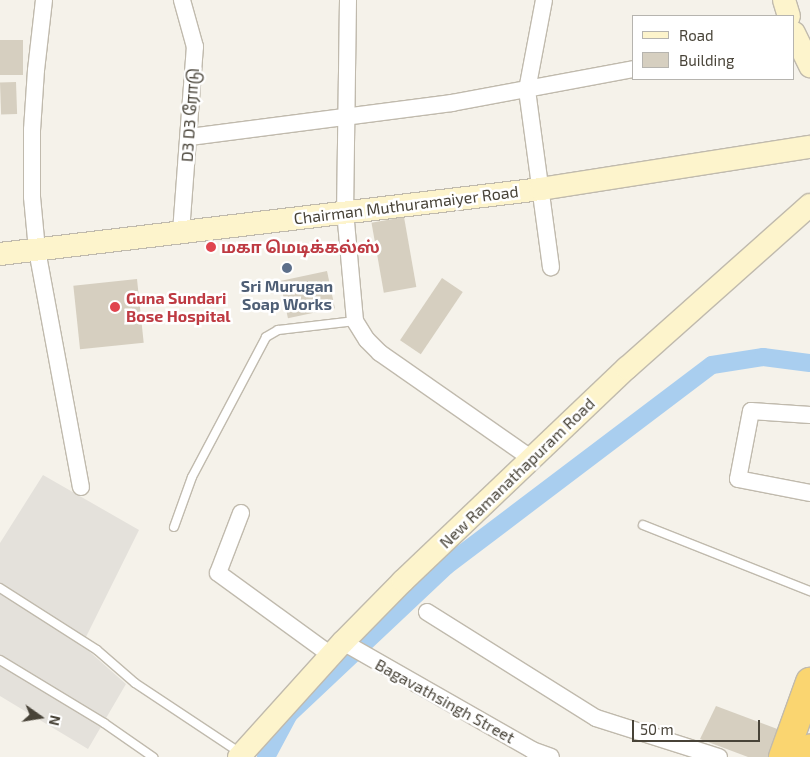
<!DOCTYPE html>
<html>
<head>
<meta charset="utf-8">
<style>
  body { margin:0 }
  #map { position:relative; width:810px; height:757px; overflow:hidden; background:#f5f2ea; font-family:"Exo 2","Noto Sans Tamil",sans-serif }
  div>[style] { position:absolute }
  .industrial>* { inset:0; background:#e4e1db }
  .canal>* { height:18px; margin:-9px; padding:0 9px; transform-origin:9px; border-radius:9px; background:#a9ceef }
  .building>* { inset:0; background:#d6cfc0; transform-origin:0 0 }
  .roads { filter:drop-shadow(1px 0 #c0baad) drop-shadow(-1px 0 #c0baad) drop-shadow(0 1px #c0baad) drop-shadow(0 -1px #c0baad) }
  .lane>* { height:8px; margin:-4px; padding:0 4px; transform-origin:4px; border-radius:4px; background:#fff }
  .street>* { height:16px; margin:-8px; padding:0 8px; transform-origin:8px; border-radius:8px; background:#fff }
  .secondary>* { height:22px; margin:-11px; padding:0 11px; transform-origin:11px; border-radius:11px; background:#fdf4cc }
  .highway>* { height:28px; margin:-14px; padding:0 14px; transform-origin:14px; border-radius:14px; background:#fad570 }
  .dots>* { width:14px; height:14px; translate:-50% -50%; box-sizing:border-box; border:2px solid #fff; border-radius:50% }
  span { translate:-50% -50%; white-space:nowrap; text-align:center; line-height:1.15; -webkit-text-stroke:5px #fff; paint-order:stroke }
  .street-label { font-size:16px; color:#484338 }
  .health-label { font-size:16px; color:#be3a42; font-weight:700 }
  .left { translate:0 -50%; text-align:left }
  .service-label { font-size:16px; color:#4e5e75; font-weight:700 }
  .legend { position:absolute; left:632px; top:15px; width:162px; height:65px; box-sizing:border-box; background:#fff; border:1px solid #b6b4af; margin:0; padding:6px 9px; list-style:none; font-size:15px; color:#484338 }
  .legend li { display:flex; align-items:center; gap:10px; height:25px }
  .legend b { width:25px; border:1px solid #b6b4af }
  .north { position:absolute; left:15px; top:692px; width:50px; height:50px; -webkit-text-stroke:4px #fff; paint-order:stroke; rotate:103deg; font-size:14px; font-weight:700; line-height:20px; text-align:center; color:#484338 }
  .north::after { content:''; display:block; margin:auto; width:18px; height:22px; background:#484338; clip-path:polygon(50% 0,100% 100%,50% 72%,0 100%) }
  .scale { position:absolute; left:632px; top:720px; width:128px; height:22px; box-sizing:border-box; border:2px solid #484338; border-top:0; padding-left:6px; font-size:15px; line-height:18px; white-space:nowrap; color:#484338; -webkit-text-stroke:4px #fff; paint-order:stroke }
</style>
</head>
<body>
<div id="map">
  <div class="industrial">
    <i style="clip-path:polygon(43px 475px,139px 530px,82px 645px,126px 684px,88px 749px,0 696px,0 543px)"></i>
  </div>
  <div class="canal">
    <i style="left:266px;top:757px;width:49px;rotate:-61.9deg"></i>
    <i style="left:289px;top:714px;width:216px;rotate:-43.3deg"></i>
    <i style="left:446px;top:566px;width:333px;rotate:-37.1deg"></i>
    <i style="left:712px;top:365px;width:52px;rotate:-8.9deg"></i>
    <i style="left:763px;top:357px;width:47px;rotate:7.3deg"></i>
  </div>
  <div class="building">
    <i style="left:0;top:40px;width:23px;height:35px"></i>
    <i style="left:16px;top:82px;width:32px;height:16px;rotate:88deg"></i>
    <i style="left:404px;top:217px;width:71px;height:33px;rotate:80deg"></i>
    <i style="left:327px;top:271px;width:38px;height:48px;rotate:78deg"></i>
    <i style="left:442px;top:278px;width:25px;height:75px;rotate:34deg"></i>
    <i style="left:137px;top:279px;width:64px;height:64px;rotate:84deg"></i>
    <i style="clip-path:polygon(716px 706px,780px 730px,770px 757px,748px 757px,700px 739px)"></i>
  </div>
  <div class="roads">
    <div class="lane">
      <i style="left:643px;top:525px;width:180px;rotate:21.6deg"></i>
      <i style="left:174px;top:527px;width:53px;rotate:-70.2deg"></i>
      <i style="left:192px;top:477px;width:158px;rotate:-62.1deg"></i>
      <i style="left:266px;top:337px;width:14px;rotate:-30deg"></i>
      <i style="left:278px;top:330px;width:78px;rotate:-6.7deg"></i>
      <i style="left:0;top:588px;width:115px;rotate:32.6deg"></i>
      <i style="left:97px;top:650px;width:50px;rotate:41deg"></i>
      <i style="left:135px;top:683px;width:125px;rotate:33.6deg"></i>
      <i style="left:0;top:660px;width:122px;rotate:31.2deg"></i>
      <i style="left:104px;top:723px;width:60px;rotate:34.8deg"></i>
    </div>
    <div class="street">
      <i style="left:44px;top:0;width:70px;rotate:96.5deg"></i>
      <i style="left:36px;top:70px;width:60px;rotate:93.8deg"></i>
      <i style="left:32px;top:130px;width:67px;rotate:90deg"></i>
      <i style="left:32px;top:197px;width:53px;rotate:84.6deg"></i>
      <i style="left:37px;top:250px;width:241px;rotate:79.5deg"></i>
      <i style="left:348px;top:0;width:211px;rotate:90.8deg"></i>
      <i style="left:345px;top:211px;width:110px;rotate:84.8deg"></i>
      <i style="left:355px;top:321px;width:22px;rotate:58deg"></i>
      <i style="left:367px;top:340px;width:18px;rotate:45deg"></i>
      <i style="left:380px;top:353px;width:185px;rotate:34.9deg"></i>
      <i style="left:544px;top:0;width:92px;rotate:100.7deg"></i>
      <i style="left:527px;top:90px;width:179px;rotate:82.3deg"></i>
      <i style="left:190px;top:137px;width:264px;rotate:-7.4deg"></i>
      <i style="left:452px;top:103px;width:185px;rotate:-10.6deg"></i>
      <i style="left:181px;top:232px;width:186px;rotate:-85.7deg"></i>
      <i style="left:195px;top:47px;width:49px;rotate:-105.5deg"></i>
      <i style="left:810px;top:415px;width:59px;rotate:-176.1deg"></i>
      <i style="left:751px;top:411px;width:69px;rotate:100.8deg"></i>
      <i style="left:738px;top:479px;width:73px;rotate:11deg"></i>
      <i style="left:241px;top:513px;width:64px;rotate:111deg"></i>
      <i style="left:218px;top:573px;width:140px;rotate:36deg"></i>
      <i style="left:427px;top:612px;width:199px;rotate:32.1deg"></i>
      <i style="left:596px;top:718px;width:129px;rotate:17.6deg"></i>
      <i style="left:343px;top:642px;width:218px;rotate:29.7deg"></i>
      <i style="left:532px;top:750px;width:20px;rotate:20deg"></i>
    </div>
    <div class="secondary">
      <i style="left:784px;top:0;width:17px;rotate:73deg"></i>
      <i style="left:794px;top:33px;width:37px;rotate:64deg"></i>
      <i style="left:0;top:254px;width:545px;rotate:-6.85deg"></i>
      <i style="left:541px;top:189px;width:272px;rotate:-8.9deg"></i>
      <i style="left:239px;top:757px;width:155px;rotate:-47.9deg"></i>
      <i style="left:343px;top:642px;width:86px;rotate:-45.5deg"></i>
      <i style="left:403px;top:581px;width:309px;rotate:-43.6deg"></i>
      <i style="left:627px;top:368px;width:245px;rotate:-41.7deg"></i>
    </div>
    <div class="highway">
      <i style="left:783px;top:757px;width:80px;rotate:-70.2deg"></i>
      <i style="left:807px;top:757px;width:9px;rotate:-69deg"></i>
    </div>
  </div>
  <div class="dots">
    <i style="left:211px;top:247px;background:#e0444e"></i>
    <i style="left:287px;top:268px;background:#5c6f8a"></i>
    <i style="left:115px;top:307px;background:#e0444e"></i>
  </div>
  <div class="street-label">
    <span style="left:190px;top:115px;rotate:-86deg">D3 D3 ரோடு</span>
    <span style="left:406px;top:205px;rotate:-7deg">Chairman Muthuramaiyer Road</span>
    <span style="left:517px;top:473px;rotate:-44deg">New Ramanathapuram Road</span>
    <span style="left:445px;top:701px;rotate:29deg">Bagavathsingh Street</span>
  </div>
  <div class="health-label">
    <span class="left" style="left:221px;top:247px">மகா மெடிக்கல்ஸ்</span>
    <span class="left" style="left:126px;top:307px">Guna Sundari<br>Bose Hospital</span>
  </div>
  <div class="service-label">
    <span style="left:287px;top:295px">Sri Murugan<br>Soap Works</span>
  </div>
  <ul class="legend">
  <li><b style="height:6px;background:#fdf4cc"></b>Road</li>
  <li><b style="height:14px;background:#d6cfc0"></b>Building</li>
  </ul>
  <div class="north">N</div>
  <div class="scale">50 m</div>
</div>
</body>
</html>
